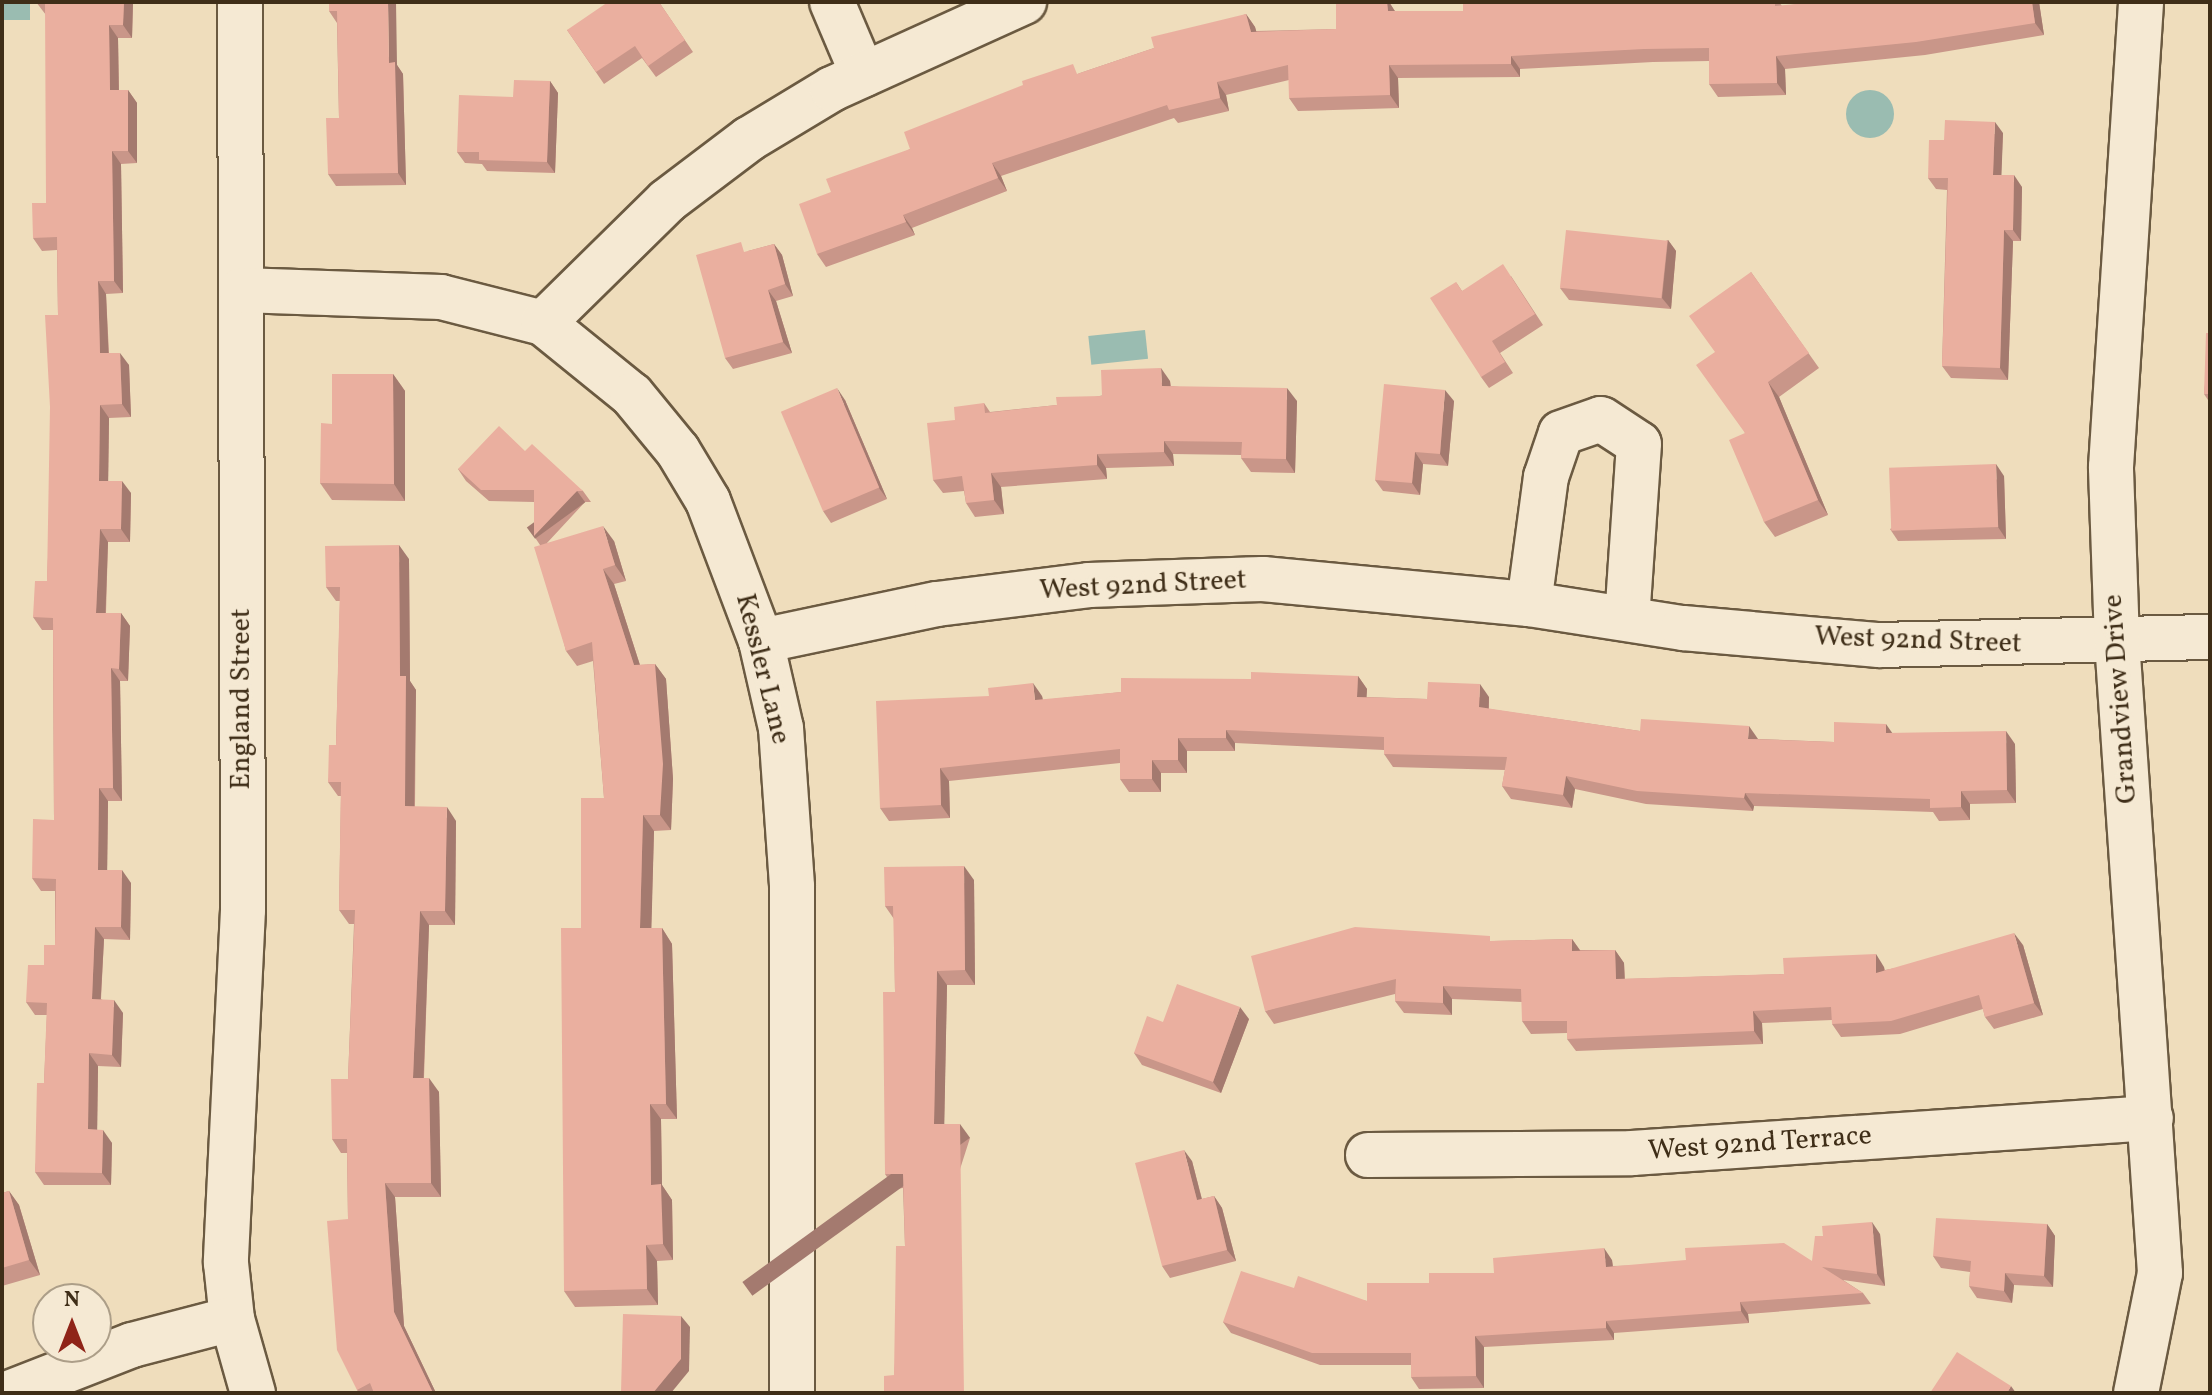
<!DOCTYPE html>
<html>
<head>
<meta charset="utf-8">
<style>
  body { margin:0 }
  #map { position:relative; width:2212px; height:1395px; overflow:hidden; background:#efddbc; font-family:Vollkorn,serif }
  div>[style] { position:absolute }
  .water>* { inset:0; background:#9abcb1; transform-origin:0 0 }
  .round { border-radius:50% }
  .roads { filter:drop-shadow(2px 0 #6b5a41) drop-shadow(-2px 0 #6b5a41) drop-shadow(0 2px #6b5a41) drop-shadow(0 -2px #6b5a41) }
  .street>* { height:44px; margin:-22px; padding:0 22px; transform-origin:22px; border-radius:22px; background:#f5e9d3 }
  .wall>* { inset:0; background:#c99689 }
  .shaded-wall>* { inset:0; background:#a47a6f; transform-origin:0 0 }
  .building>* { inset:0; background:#eaaf9f; transform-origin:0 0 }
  span { translate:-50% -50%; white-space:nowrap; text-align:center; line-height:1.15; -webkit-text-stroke:7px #f5e9d3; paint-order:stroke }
  .street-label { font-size:28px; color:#3f2e18 }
  .frame { position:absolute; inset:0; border:4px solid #3f2e18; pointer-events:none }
  .north { position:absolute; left:32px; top:1283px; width:80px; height:80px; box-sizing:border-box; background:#f5e9d3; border:2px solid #ac9e88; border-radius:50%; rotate:0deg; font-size:22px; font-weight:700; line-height:32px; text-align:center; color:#3f2e18 }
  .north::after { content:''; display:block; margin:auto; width:28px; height:36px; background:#8f2418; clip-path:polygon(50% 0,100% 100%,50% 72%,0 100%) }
</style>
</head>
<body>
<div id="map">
  <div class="water">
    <i style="left:2px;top:2px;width:28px;height:18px"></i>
    <i class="round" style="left:1846px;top:90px;width:48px;height:48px"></i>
    <i style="left:1145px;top:330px;width:29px;height:57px;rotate:84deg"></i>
  </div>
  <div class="roads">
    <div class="street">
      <i style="left:240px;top:2px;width:908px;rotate:89.81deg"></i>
      <i style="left:243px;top:910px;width:353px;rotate:92.8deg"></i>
      <i style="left:226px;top:1263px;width:56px;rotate:83.9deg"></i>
      <i style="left:232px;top:1319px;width:77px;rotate:74.2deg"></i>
      <i style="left:832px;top:2px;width:79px;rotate:67deg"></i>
      <i style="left:241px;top:290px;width:200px;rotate:2deg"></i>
      <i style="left:441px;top:297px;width:105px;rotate:14.3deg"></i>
      <i style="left:543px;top:323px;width:114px;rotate:39deg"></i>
      <i style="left:632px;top:395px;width:72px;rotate:50.6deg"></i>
      <i style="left:678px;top:451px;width:58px;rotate:59deg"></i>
      <i style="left:708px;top:501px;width:150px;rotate:69.3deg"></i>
      <i style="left:761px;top:641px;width:89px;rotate:77.1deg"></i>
      <i style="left:781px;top:728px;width:159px;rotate:86deg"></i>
      <i style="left:792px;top:887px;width:506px;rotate:90deg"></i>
      <i style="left:543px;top:323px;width:174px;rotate:-44.5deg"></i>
      <i style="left:667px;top:201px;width:103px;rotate:-37.1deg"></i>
      <i style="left:749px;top:139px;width:97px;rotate:-31.1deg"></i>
      <i style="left:832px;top:89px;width:211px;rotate:-24.4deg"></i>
      <i style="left:1529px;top:604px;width:128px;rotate:-82.4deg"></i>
      <i style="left:1546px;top:477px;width:46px;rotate:-71.2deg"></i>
      <i style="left:1561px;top:433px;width:42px;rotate:-19.3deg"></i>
      <i style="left:1601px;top:419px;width:45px;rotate:33.3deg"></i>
      <i style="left:1639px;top:444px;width:175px;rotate:93.9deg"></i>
      <i style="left:761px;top:641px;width:180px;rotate:-11.9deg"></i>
      <i style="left:937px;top:604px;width:153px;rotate:-7.1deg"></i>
      <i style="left:1089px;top:585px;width:174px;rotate:-2deg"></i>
      <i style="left:1263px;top:579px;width:267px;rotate:5.4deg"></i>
      <i style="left:1529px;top:604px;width:156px;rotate:8.9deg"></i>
      <i style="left:1683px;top:628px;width:197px;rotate:5deg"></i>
      <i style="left:1879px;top:645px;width:331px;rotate:-1.4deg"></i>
      <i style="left:1368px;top:1155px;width:264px;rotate:-0.4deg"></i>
      <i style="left:1632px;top:1153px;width:520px;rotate:-3.86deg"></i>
      <i style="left:9px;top:1393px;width:132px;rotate:-21.3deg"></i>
      <i style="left:132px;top:1345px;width:103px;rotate:-14.6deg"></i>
      <i style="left:2136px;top:1393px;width:122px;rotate:-78.7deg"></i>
      <i style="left:2160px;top:1273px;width:633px;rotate:-93.89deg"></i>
      <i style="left:2117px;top:641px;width:174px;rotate:-92deg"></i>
      <i style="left:2111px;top:467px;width:466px;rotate:-86.3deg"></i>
    </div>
  </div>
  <div class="wall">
    <i style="clip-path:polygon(36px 2px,133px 2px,132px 38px,118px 38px,119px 90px,128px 90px,137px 103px,137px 163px,121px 164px,123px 293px,106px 294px,109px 353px,129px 365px,131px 417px,109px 418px,108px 481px,131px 493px,130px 542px,108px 542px,106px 613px,121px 613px,130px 626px,128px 681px,120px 681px,122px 801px,108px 801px,107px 870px,131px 883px,130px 940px,104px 939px,101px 999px,123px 1013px,121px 1067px,98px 1066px,97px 1130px,112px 1143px,111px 1185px,44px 1185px,35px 1172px,44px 1083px,47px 1015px,35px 1015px,26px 1002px,44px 965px,55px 945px,55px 891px,41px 891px,32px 878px,54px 820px,53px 630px,42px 630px,33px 617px,47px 581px,58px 315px,57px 250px,42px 251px,33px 238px,46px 203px,46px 15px)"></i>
    <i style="clip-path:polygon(329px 2px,397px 65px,403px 74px,406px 185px,336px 186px,328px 174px,339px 118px,337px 23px,329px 11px)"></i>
    <i style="clip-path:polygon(659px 2px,693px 52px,656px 77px,642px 58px,604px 84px,567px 30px)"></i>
    <i style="clip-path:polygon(1336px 2px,1389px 2px,1395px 11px,1463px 11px,1463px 2px,1779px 2px,1782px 6px,1818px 2px,2039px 2px,2044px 35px,1925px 55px,1785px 69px,1786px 95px,1718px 97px,1709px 84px,1709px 61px,1653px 62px,1520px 69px,1520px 77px,1398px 78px,1399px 108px,1298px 111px,1289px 98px,1289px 80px,1226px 95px,1229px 111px,1178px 123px,1174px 118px,1001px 176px,1007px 191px,912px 228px,915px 235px,826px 267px,817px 254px,831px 192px,910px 149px,1080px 73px,1154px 48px,1246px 14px,1255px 27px,1256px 31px,1336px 29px)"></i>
    <i style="clip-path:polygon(550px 81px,558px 93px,555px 173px,487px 171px,482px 164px,465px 163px,457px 152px,513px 97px)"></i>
    <i style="clip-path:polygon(2003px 133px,2001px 175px,2022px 187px,2021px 241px,2013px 241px,2008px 380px,1951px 378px,1942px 366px,1947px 190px,1936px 189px,1928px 178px,1944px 140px)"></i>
    <i style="clip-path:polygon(1668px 240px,1676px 251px,1671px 309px,1569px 300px,1560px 288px)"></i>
    <i style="clip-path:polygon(774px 244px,782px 255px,793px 296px,776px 301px,792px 353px,733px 369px,725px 358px,748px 251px)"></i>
    <i style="clip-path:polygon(1751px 272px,1819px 368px,1779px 397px,1828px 515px,1775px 537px,1764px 522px,1745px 433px,1715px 353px)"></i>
    <i style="clip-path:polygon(1511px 276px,1543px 325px,1500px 353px,1513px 373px,1489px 388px,1481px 377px,1456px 282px,1462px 291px)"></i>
    <i style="clip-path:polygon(2210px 333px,2210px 403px,2204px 394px)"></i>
    <i style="clip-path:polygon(393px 374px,405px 391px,405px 501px,332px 500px,320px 483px,332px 424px)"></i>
    <i style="clip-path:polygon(1170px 381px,1171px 386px,1297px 401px,1295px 473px,1251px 472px,1241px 458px,1241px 455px,1173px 454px,1174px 466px,1106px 468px,1107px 479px,1001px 487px,1004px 514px,975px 517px,966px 503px,964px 491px,943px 493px,933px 480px,955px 420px,984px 403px,990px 412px,1057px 405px)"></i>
    <i style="clip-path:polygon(845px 400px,887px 499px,831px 523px,823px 511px)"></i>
    <i style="clip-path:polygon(1454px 401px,1448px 466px,1423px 464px,1420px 495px,1383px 491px,1375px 480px)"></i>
    <i style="clip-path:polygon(525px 451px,583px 491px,591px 502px,585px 502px,547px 543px,614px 541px,626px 581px,614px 584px,640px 665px,655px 664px,666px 679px,673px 779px,671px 830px,654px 831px,651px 928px,662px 928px,672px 944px,677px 1119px,661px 1119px,662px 1185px,672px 1200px,673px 1260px,657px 1261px,658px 1305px,575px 1307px,564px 1291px,581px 928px,604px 798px,593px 661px,577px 666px,566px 651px,540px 545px,534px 536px,534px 502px,489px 501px,466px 481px,458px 469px)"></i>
    <i style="clip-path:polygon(2004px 476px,2006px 539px,1898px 541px,1890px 529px)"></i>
    <i style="clip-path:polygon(409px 559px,410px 681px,416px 690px,415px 807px,456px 821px,455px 925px,429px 925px,424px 1078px,439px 1092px,441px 1197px,395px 1197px,404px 1326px,436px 1393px,359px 1393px,357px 1390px,348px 1219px,347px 1153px,341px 1153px,332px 1139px,348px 1079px,354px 924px,349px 924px,339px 910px,341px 796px,338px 796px,328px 782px,336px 745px,340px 601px,336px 601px,326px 587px)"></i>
    <i style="clip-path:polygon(1358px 676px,1367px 689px,1366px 697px,1427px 699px,1489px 697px,1489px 709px,1640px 731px,1758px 739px,1834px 742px,1892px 733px,2015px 744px,2016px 803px,1970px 804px,1970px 820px,1939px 821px,1933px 812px,1754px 806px,1753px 811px,1646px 804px,1575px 789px,1572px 808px,1511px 799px,1502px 786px,1505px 770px,1393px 767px,1384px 754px,1384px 750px,1235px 743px,1235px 751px,1187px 751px,1187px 773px,1161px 773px,1161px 792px,1129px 792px,1120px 779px,1120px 763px,949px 781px,950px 818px,889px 821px,880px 808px,1042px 696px,1043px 700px,1251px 679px)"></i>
    <i style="clip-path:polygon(974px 880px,975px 985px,947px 985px,944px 1124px,970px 1138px,894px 1375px,905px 1246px,903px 1188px,895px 1189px,885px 1174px,895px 992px,894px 919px,885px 906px)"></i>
    <i style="clip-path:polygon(1572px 939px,1580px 950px,1615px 950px,1624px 963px,1625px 979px,1784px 974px,1884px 967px,1885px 970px,2023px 945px,2043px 1015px,1994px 1029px,1985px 1017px,1983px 1009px,1900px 1034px,1841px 1037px,1832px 1024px,1832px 1020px,1762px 1023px,1763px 1044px,1576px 1051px,1567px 1039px,1567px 1033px,1531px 1034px,1522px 1021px,1522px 1002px,1452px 999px,1452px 1015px,1404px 1013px,1395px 1001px,1395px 994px,1274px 1024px,1265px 1011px,1494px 941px)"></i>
    <i style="clip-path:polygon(1249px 1019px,1221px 1093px,1142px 1065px,1134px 1053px,1163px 1022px)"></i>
    <i style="clip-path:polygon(1192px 1161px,1202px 1199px,1214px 1196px,1222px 1208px,1236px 1261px,1170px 1278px,1162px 1266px)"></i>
    <i style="clip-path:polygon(9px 1191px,19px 1205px,40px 1275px,2px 1286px,2px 1193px)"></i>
    <i style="clip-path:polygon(2047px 1224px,2055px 1236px,2053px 1287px,2014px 1285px,2012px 1303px,1977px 1298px,1969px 1286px,1970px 1272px,1941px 1268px,1933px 1256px)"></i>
    <i style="clip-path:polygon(1880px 1234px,1885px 1286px,1843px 1280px,1863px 1293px,1871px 1304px,1748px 1314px,1749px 1323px,1614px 1333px,1614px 1340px,1484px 1347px,1484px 1388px,1419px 1389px,1411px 1377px,1411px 1365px,1320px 1365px,1231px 1333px,1223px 1322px,1294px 1288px,1367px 1301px,1429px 1283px,1494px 1273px,1612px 1260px,1613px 1266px,1812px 1261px)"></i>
  </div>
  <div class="shaded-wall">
    <i style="clip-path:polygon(124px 2px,133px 2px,132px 38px,123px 25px)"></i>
    <i style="clip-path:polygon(388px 2px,396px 2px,397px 65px,403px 74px,406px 185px,398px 173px,389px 63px)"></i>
    <i style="clip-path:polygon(1387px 2px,1389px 2px,1396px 13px,1388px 11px)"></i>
    <i style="clip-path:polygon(2032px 2px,2039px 2px,2044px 35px,2035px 23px)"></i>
    <i style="clip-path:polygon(1246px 14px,1255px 27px,1260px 44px,1251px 32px)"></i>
    <i style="clip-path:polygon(109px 25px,118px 38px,119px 103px,110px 90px)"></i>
    <i style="clip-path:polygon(1511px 56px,1520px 69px,1520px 77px,1511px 64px)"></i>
    <i style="clip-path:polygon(1776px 56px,1785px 69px,1786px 95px,1777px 83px)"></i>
    <i style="clip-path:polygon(1389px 65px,1398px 78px,1399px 108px,1390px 95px)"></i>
    <i style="clip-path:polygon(550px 81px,558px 93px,555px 173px,547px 162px)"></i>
    <i style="clip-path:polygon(1217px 82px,1226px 95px,1229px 111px,1220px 98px)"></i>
    <i style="clip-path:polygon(128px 90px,137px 103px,137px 163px,128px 151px)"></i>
    <i style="clip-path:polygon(1995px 122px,2003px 133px,2001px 187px,1993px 175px)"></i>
    <i style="clip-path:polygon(112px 151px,121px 164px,123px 293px,114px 281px)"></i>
    <i style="clip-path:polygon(992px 163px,1001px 176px,1007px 191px,998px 178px)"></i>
    <i style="clip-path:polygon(2014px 175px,2022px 187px,2021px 241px,2013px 230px)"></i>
    <i style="clip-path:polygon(903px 215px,912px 228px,915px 235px,906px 222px)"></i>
    <i style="clip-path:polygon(2004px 230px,2013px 241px,2008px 380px,2000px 368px)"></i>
    <i style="clip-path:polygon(1668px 240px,1676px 251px,1671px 309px,1662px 298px)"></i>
    <i style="clip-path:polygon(774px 244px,782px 255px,793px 296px,785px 284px)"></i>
    <i style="clip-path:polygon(98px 281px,106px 294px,109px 366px,100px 353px)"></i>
    <i style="clip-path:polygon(768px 290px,776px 301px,792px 353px,783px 342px)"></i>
    <i style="clip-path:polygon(120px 353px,129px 365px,131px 417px,122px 404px)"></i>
    <i style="clip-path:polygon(1161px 368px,1170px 381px,1171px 400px,1162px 386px)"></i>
    <i style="clip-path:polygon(393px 374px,405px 391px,405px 501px,394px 484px)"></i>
    <i style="clip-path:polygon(1768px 382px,1779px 397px,1828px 515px,1818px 500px)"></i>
    <i style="clip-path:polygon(837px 388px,845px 400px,887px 499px,879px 488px)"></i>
    <i style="clip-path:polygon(1287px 388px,1297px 401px,1295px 473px,1286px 459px)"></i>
    <i style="clip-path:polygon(1445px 390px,1454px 401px,1448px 466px,1440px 454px)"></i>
    <i style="clip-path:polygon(100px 405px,109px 418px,108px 493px,99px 481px)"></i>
    <i style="clip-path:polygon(1164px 441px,1173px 454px,1174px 466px,1164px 452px)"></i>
    <i style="clip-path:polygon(1415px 452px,1423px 464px,1420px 495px,1412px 483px)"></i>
    <i style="clip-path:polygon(1097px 454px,1106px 468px,1107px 479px,1097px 465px)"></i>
    <i style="clip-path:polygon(1996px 464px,2004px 476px,2006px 539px,1998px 527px)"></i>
    <i style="clip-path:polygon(991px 473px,1001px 487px,1004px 514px,994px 500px)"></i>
    <i style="clip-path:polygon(122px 481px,131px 493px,130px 542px,121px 529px)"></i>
    <i style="left:577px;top:491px;width:14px;height:62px;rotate:54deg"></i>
    <i style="clip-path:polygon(603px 526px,614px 541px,626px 581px,615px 565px)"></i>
    <i style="clip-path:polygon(100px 529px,108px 542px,105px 625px,96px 613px)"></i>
    <i style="clip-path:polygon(399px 545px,409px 559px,410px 681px,416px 690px,414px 821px,405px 806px,400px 676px)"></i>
    <i style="clip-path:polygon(603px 569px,614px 584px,645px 681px,634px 665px)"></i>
    <i style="clip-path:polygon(121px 613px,130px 626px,128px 681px,119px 669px)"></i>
    <i style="clip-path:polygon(655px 664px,666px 679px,673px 779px,671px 830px,660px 815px)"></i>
    <i style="clip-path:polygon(111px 668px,120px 681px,122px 801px,113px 788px)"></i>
    <i style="clip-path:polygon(1358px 676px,1367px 689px,1366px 710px,1357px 697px)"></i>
    <i style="clip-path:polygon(1033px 683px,1042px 696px,1045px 713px,1035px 700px)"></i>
    <i style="clip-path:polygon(1480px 684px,1489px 697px,1488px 720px,1479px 707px)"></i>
    <i style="clip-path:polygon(1886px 724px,1895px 737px,1886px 733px)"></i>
    <i style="clip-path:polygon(1749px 726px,1758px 739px,1748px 739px)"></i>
    <i style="clip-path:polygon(1226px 730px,1235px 743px,1235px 751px,1226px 738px)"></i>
    <i style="clip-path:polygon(2006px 731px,2015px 744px,2016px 803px,2007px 790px)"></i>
    <i style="clip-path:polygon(1178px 738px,1187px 751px,1187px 773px,1178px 760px)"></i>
    <i style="clip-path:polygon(1152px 760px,1161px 773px,1161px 792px,1152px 779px)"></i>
    <i style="clip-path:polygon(940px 768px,949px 781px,950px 818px,941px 805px)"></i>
    <i style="clip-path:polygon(1566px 776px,1575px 789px,1572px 808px,1563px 795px)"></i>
    <i style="clip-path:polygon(99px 788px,108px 801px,107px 883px,98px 870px)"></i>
    <i style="clip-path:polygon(1961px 791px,1970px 804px,1970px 820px,1961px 807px)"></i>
    <i style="clip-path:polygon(1745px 793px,1754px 806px,1753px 811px,1744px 798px)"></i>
    <i style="clip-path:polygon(447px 807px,456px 821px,455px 925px,445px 911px)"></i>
    <i style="clip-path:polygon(643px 815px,654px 831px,651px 944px,640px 928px)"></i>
    <i style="clip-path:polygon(964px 866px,974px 880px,975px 985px,965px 970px)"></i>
    <i style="clip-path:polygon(122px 870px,131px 883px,130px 940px,121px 927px)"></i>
    <i style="clip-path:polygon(420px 911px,429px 925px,423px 1092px,413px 1078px)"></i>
    <i style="clip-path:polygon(95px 927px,104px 939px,100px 1011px,92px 999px)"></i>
    <i style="clip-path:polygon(662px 928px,672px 944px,677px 1119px,666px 1104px)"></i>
    <i style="clip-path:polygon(2014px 933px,2023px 945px,2043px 1015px,2034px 1003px)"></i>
    <i style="clip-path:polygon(1572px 939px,1581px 952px,1572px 951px)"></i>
    <i style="clip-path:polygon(1615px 950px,1624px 963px,1625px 992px,1616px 979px)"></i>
    <i style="clip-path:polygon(1876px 954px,1884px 967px,1885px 985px,1876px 973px)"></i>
    <i style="clip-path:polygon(937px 971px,947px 985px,944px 1139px,934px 1124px)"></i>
    <i style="clip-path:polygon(1443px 986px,1452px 999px,1452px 1015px,1443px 1003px)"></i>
    <i style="clip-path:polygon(114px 1000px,123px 1013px,121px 1067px,112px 1055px)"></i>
    <i style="clip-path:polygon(1240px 1007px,1249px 1019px,1221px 1093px,1213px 1082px)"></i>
    <i style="clip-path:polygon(1753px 1011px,1762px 1023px,1763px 1044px,1754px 1031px)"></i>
    <i style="clip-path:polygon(89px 1053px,98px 1066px,97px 1142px,88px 1129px)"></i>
    <i style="clip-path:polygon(429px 1078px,439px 1092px,441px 1197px,431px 1183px)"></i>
    <i style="clip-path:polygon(650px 1104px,661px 1119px,662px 1185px,672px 1200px,673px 1260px,663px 1244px,651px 1185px)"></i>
    <i style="left:960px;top:1124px;width:17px;height:269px;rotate:54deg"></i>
    <i style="clip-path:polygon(103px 1130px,112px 1143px,111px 1185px,102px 1173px)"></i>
    <i style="clip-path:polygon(1184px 1150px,1192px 1161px,1205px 1212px,1197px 1200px)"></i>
    <i style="clip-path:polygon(385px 1183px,395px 1197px,404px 1326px,436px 1393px,433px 1393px,394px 1312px)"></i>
    <i style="clip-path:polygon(9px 1191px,19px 1205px,40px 1275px,29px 1260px)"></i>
    <i style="clip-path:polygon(1214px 1196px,1222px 1208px,1236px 1261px,1227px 1250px)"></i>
    <i style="clip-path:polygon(1872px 1222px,1880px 1234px,1885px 1286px,1877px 1274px)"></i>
    <i style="clip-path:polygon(2047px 1224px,2055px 1236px,2053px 1287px,2044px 1276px)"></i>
    <i style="clip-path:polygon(646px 1245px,657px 1261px,658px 1305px,647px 1289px)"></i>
    <i style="clip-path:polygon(1604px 1248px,1612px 1260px,1614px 1279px,1606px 1267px)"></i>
    <i style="clip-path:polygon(2005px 1273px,2014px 1285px,2012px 1303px,2004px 1291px)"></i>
    <i style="clip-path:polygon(1740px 1302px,1748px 1314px,1749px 1323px,1741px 1311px)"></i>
    <i style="clip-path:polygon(681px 1316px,690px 1327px,689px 1371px,671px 1393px,653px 1393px)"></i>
    <i style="clip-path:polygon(1606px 1321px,1614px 1333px,1614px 1340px,1606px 1328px)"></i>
    <i style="clip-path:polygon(1475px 1336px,1484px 1347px,1484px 1388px,1476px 1376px)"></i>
    <i style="clip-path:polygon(2011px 1386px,2016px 1393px,2007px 1393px)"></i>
  </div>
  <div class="building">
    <i style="clip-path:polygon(36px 2px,124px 2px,123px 25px,109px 25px,110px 90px,128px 90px,128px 151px,112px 151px,114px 281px,98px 281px,100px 353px,120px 353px,122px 404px,100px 405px,99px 481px,122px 481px,121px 529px,100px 529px,96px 613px,121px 613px,119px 669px,111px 668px,113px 788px,99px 788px,98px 870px,122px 870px,121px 927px,95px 927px,92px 999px,114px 1000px,112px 1055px,89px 1053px,88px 1129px,103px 1130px,102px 1173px,35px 1172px,37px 1083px,44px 1083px,47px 1003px,26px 1002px,28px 965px,44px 965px,44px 945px,55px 945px,56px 879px,32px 878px,33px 819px,54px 820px,53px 618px,33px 617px,35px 581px,47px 581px,50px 407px,45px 315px,58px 315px,57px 237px,33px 238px,32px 203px,46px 203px,45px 2px)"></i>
    <i style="clip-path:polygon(329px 2px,388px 2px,389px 63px,395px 62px,398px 173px,328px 174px,326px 118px,339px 118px,337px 11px,329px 11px)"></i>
    <i style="clip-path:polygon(608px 2px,659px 2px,685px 40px,648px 66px,635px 46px,596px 72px,567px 30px)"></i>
    <i style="clip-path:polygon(1336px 2px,1387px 2px,1388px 11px,1463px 11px,1463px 2px,1775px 2px,1775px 6px,1818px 2px,2032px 2px,2035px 23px,1916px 42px,1776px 56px,1777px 83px,1709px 84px,1709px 48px,1644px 49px,1511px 56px,1511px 64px,1389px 65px,1390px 95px,1289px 98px,1288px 65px,1217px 82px,1220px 98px,1169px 110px,1167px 105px,992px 163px,998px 178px,903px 215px,906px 222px,817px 254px,799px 204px,831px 192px,826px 179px,910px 149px,904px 132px,1023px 85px,1022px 81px,1073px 64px,1077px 74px,1154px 48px,1151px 37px,1246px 14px,1251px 32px,1336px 29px)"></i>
    <i style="clip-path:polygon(514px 80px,550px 81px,547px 162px,479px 160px,479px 152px,457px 152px,459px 95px,513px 97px)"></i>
    <i style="clip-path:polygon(1945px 120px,1995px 122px,1993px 175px,2014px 175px,2013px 230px,2004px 230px,2000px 368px,1942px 366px,1948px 178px,1928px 178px,1929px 140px,1944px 140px)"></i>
    <i style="left:1566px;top:230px;width:102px;height:58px;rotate:6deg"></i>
    <i style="clip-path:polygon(741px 242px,744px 252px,774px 244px,785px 284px,768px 290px,783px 342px,725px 358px,696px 255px)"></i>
    <i style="clip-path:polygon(1503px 264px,1535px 314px,1492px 341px,1505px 362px,1481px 377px,1430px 298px,1456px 282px,1462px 291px)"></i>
    <i style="clip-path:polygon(1751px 272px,1809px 353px,1768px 382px,1818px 500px,1764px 522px,1729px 440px,1745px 433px,1696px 365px,1715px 352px,1689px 316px)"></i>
    <i style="clip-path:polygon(2206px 333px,2210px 333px,2210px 394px,2204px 394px)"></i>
    <i style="clip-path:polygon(1161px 368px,1162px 386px,1287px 388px,1286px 459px,1241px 458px,1242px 442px,1164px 441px,1164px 452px,1097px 454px,1097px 465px,991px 473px,994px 500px,966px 503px,962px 476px,933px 480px,927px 423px,955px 420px,954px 407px,984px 403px,985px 413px,1057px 405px,1056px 397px,1102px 396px,1101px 370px)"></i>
    <i style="clip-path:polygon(332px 374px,393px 374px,394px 484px,320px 483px,321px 423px,332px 424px)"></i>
    <i style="clip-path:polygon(1384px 384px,1445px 390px,1440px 454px,1415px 452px,1412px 483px,1375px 480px)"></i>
    <i style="left:837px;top:388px;width:108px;height:61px;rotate:67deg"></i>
    <i style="clip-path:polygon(499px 426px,525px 451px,532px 444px,583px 491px,577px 491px,534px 536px,534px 490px,481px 490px,458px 469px)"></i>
    <i style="left:1996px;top:464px;width:63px;height:107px;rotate:88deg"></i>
    <i style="clip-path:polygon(603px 526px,615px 565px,603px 569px,634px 665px,655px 664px,663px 764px,660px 815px,643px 815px,640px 928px,662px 928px,666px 1104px,650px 1104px,651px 1185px,661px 1184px,663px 1244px,646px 1245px,647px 1289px,564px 1291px,561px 928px,581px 928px,581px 798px,604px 798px,592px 642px,566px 651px,534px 547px)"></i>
    <i style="clip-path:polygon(399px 545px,400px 676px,406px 676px,405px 806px,447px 807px,445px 911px,420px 911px,413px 1078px,429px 1078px,431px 1183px,385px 1183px,394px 1312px,433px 1393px,374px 1393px,370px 1383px,357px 1390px,337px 1350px,327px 1221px,348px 1219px,347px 1139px,332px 1139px,331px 1079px,348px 1079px,355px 910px,339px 910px,341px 782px,328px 782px,329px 745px,336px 745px,340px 587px,326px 587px,325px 546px)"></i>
    <i style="clip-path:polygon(1251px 672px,1358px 676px,1357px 697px,1427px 699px,1428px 682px,1480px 684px,1479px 707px,1640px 731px,1641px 719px,1749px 726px,1748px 739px,1834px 742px,1834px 722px,1886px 724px,1886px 733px,2006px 731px,2007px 790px,1961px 791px,1961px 807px,1930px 808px,1930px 799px,1745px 793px,1744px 798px,1637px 791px,1566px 776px,1563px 795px,1502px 786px,1507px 757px,1384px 754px,1384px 737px,1226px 730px,1226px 738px,1178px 738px,1178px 760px,1152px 760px,1152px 779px,1120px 779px,1120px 749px,940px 768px,941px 805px,880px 808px,876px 701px,989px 696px,988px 688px,1033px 683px,1035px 700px,1121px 692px,1121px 678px,1251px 679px)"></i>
    <i style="clip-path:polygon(964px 866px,965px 970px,937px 971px,934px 1124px,960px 1124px,964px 1393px,884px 1393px,884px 1376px,894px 1375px,896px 1246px,905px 1246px,903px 1174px,885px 1174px,883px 992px,895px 992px,893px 906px,885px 906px,884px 867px)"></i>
    <i style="clip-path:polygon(1355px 927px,1490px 936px,1490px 941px,1572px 939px,1572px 951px,1615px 950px,1616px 979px,1784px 974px,1783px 958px,1876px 954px,1876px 973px,2014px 933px,2034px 1003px,1985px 1017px,1979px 995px,1891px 1021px,1832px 1024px,1831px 1007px,1753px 1011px,1754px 1031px,1567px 1039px,1567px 1021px,1522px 1021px,1521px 989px,1443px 986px,1443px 1003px,1395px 1001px,1396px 979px,1265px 1011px,1251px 956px)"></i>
    <i style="clip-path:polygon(1177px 984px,1240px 1007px,1213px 1082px,1134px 1053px,1147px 1016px,1163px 1022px)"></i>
    <i style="clip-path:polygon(1184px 1150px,1197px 1200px,1214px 1196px,1227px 1250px,1162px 1266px,1135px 1163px)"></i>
    <i style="clip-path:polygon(9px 1191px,29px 1260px,2px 1268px,2px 1193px)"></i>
    <i style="clip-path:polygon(1936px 1218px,2047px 1224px,2044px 1276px,2005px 1273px,2004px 1291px,1969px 1286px,1971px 1261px,1933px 1256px)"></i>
    <i style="clip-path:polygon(1872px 1222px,1877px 1274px,1822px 1267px,1863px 1293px,1740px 1302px,1741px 1311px,1606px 1321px,1606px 1328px,1475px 1336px,1476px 1376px,1411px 1377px,1411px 1353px,1312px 1353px,1223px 1322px,1241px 1271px,1294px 1288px,1298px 1276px,1367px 1301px,1367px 1283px,1429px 1283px,1429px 1273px,1494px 1273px,1493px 1258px,1604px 1248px,1606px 1267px,1686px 1260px,1685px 1248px,1784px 1243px,1812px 1261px,1815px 1236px,1823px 1236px,1822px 1226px)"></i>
    <i style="clip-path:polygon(623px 1314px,681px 1316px,681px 1359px,653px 1393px,621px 1393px)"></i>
    <i style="clip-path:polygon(1957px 1352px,2011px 1386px,2007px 1393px,1930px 1393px)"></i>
  </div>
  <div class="street-label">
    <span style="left:1143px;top:586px;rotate:-3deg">West 92nd Street</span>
    <span style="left:1918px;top:641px;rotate:2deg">West 92nd Street</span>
    <span style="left:762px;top:669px;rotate:76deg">Kessler Lane</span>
    <span style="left:242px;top:699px;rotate:-90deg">England Street</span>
    <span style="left:2121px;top:699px;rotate:-94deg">Grandview Drive</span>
    <span style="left:1760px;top:1144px;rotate:-4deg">West 92nd Terrace</span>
  </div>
  <div class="frame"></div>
  <div class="north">N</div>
</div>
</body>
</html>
